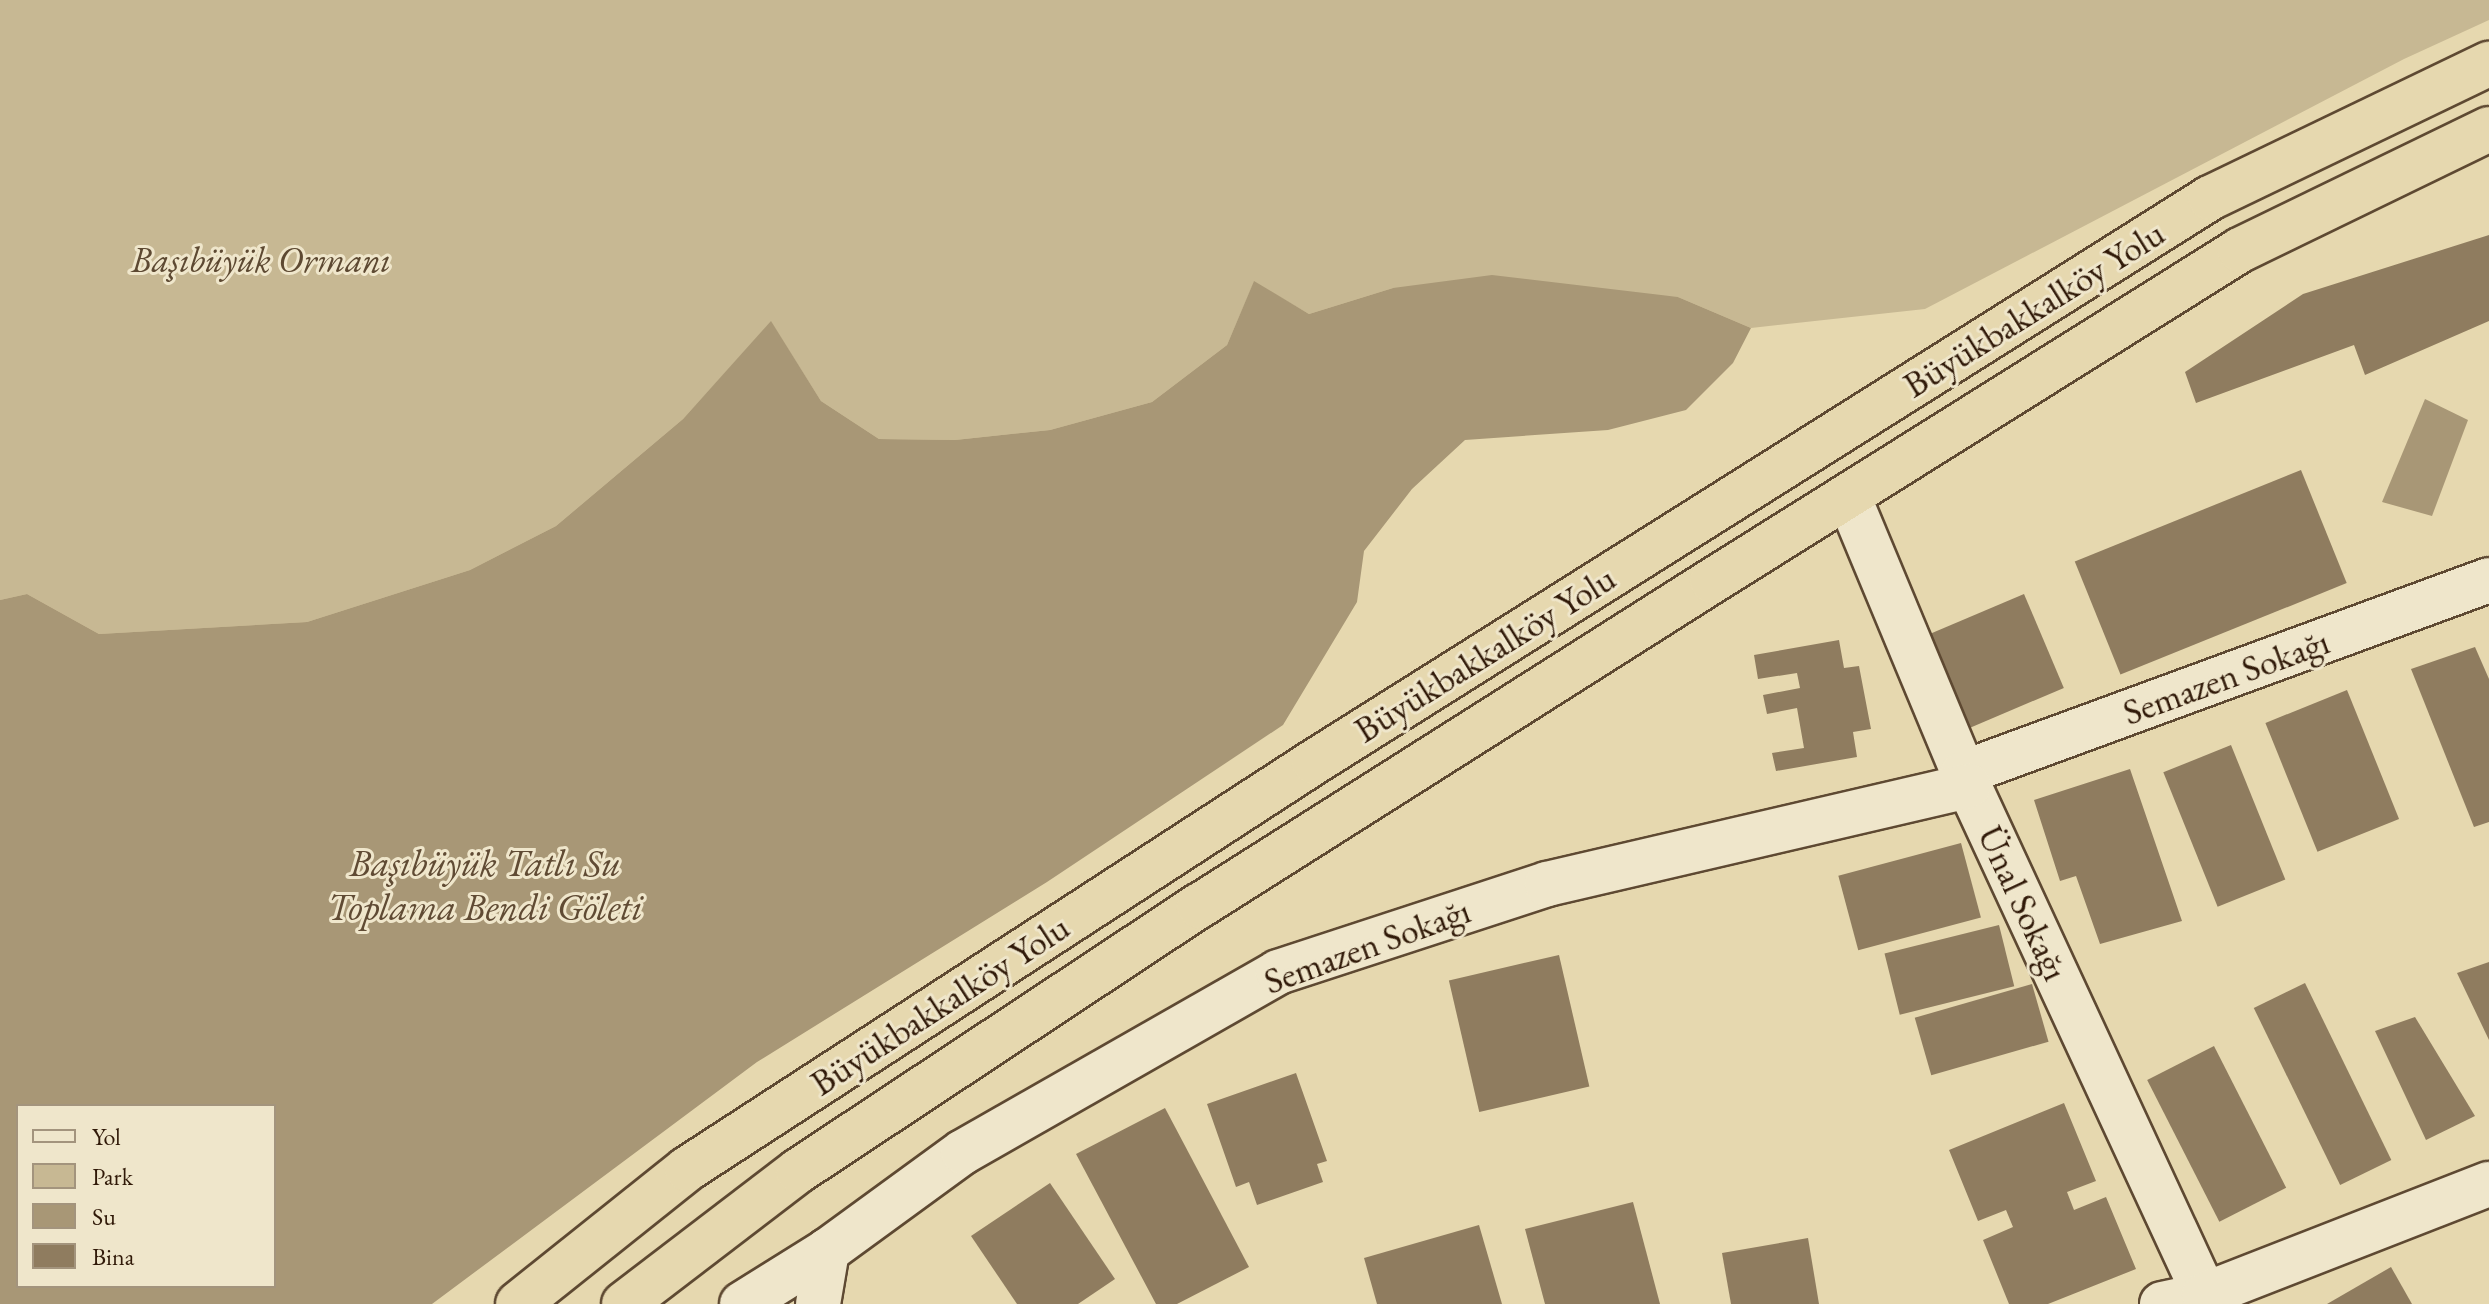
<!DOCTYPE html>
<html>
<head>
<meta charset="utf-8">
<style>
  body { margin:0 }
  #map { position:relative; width:2489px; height:1304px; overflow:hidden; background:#e6d8af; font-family:"EB Garamond",serif }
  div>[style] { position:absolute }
  .green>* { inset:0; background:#c7b893 }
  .water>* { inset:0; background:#a89776 }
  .building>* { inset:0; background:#8f7c5f; transform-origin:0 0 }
  .roads { filter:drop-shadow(2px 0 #5e4932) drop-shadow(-2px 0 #5e4932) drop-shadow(0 2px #5e4932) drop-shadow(0 -2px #5e4932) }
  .street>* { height:44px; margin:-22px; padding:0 22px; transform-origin:22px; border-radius:22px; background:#efe6cb }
  .highway>* { height:44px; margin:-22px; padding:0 22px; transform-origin:22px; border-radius:22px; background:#e6d8af }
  span { translate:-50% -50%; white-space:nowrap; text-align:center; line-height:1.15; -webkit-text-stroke:6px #efe6cb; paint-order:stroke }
  .park-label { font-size:36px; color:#5d4932; font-style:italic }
  .street-label { font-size:36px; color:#301908 }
  .water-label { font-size:38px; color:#604b34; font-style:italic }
  .legend { position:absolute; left:16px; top:1104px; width:260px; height:184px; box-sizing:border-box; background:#efe6cb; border:2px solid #a3947d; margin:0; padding:10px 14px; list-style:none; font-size:24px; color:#301908 }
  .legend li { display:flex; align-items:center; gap:16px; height:40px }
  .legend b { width:40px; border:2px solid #a3947d }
</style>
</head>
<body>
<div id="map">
  <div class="green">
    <i style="clip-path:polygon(0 0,2489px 0,2489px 20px,2404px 59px,1925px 309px,1751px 328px,1678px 297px,1393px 288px,1309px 314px,1254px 282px,1227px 345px,1152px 402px,1050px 430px,955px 440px,879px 439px,821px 401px,771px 322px,683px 419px,556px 526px,470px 570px,307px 622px,99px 634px,27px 594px,0 600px)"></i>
  </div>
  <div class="water">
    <i style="clip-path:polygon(evenodd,1492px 275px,1678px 297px,1751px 328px,1733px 363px,1686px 410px,1608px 430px,1465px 440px,1412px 489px,1364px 551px,1357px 602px,1283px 725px,1047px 882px,757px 1062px,432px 1304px,0 1304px,0 600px,27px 594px,99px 634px,307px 622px,470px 570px,556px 526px,683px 419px,771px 321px,821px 401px,879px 439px,955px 440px,1050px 430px,1152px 402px,1227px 345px,1254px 281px,1309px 314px,1393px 288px,1492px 275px,274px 1106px,274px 1286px,18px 1286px,18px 1106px,274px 1106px)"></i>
    <i style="clip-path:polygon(2425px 399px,2468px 420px,2432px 516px,2382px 502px)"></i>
  </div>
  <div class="building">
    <i style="clip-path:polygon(2489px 235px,2489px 321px,2365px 375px,2354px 345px,2196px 403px,2185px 372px,2303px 294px)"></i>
    <i style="left:2301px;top:470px;width:122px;height:244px;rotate:68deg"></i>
    <i style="left:2024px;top:594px;width:102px;height:105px;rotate:67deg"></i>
    <i style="clip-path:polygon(1839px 640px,1844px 668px,1859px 666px,1871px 729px,1853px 732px,1857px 757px,1776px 771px,1772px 753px,1804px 748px,1797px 708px,1767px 714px,1763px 695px,1800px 688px,1797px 673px,1758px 679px,1754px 655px)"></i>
    <i style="clip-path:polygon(2475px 647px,2489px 679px,2489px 822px,2474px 827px,2411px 669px)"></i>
    <i style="left:2347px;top:690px;width:139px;height:88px;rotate:68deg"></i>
    <i style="left:2231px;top:745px;width:145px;height:73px;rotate:68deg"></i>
    <i style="clip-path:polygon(2130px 769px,2182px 921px,2100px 944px,2076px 876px,2060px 881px,2034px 800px)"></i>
    <i style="left:1961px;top:843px;width:77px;height:127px;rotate:75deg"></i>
    <i style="left:1999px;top:925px;width:63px;height:118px;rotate:76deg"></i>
    <i style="left:1559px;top:955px;width:135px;height:113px;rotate:77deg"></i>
    <i style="clip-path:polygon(2489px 962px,2489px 1040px,2457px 973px)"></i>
    <i style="left:2305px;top:983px;width:197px;height:57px;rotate:64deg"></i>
    <i style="left:2032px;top:984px;width:60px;height:122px;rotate:74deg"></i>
    <i style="clip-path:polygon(2415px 1017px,2475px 1116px,2426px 1140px,2375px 1031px)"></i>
    <i style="left:2214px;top:1046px;width:159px;height:75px;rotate:63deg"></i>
    <i style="clip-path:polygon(1296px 1073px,1327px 1161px,1317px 1164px,1323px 1182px,1257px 1205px,1249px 1182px,1236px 1187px,1207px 1104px)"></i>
    <i style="clip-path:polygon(2064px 1103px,2096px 1181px,2067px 1192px,2074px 1210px,2106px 1197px,2136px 1269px,2048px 1304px,2009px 1304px,1983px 1240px,2013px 1227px,2006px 1210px,1978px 1221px,1949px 1150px)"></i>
    <i style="clip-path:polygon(1165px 1108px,1249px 1267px,1177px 1304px,1156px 1304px,1076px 1154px)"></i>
    <i style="clip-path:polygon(1050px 1183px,1115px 1279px,1078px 1304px,1017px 1304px,971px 1236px)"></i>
    <i style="clip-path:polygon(1633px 1202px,1660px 1304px,1545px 1304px,1525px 1229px)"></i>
    <i style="clip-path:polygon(1479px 1225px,1502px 1304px,1377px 1304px,1364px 1258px)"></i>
    <i style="clip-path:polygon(1808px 1238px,1819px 1304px,1731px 1304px,1722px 1253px)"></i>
    <i style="clip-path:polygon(2391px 1267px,2412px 1304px,2327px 1304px)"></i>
  </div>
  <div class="roads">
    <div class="street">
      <i style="left:1849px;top:498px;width:312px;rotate:67.4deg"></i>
      <i style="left:1969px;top:786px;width:571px;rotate:65.14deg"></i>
      <i style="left:1963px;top:773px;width:560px;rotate:-20.15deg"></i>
      <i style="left:742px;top:1304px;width:100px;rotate:-31.9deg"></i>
      <i style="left:827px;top:1251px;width:168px;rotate:-36.1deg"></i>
      <i style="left:963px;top:1152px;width:363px;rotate:-29.7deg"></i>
      <i style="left:1278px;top:972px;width:283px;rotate:-18.1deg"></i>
      <i style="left:1547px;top:884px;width:433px;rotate:-13.1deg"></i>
      <i style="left:818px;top:1304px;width:54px;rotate:-80.4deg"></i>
      <i style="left:2162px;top:1304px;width:43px;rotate:-12.1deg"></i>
      <i style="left:2204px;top:1295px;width:306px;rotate:-21.3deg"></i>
    </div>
    <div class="highway">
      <i style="left:518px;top:1304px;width:216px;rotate:-38.6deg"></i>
      <i style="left:687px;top:1169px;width:748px;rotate:-32.99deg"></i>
      <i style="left:1314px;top:762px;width:1059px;rotate:-32.19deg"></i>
      <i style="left:2210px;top:198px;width:310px;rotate:-25.7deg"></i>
      <i style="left:624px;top:1304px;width:219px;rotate:-37.4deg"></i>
      <i style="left:798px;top:1171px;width:481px;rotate:-33.5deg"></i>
      <i style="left:1199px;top:906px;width:607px;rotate:-32.36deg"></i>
      <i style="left:1712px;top:581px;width:623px;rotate:-32.08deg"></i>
      <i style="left:2240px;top:250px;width:277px;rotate:-25.9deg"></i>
    </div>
  </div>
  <div class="park-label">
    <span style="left:261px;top:260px">Başıbüyük Ormanı</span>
  </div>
  <div class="street-label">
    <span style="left:2034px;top:309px;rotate:-32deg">Büyükbakkalköy Yolu</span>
    <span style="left:1485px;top:654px;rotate:-32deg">Büyükbakkalköy Yolu</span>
    <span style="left:2226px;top:677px;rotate:-20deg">Semazen Sokağı</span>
    <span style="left:2023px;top:903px;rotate:65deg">Ünal Sokağı</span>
    <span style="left:1367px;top:946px;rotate:-20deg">Semazen Sokağı</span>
    <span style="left:940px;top:1005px;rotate:-33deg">Büyükbakkalköy Yolu</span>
  </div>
  <div class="water-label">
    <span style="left:485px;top:885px">Başıbüyük Tatlı Su<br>Toplama Bendi Göleti</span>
  </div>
  <ul class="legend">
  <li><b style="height:10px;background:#efe6cb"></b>Yol</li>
  <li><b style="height:22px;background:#c7b893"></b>Park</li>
  <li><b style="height:22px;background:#a89776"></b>Su</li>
  <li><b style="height:22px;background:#8f7c5f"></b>Bina</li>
  </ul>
</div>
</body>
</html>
